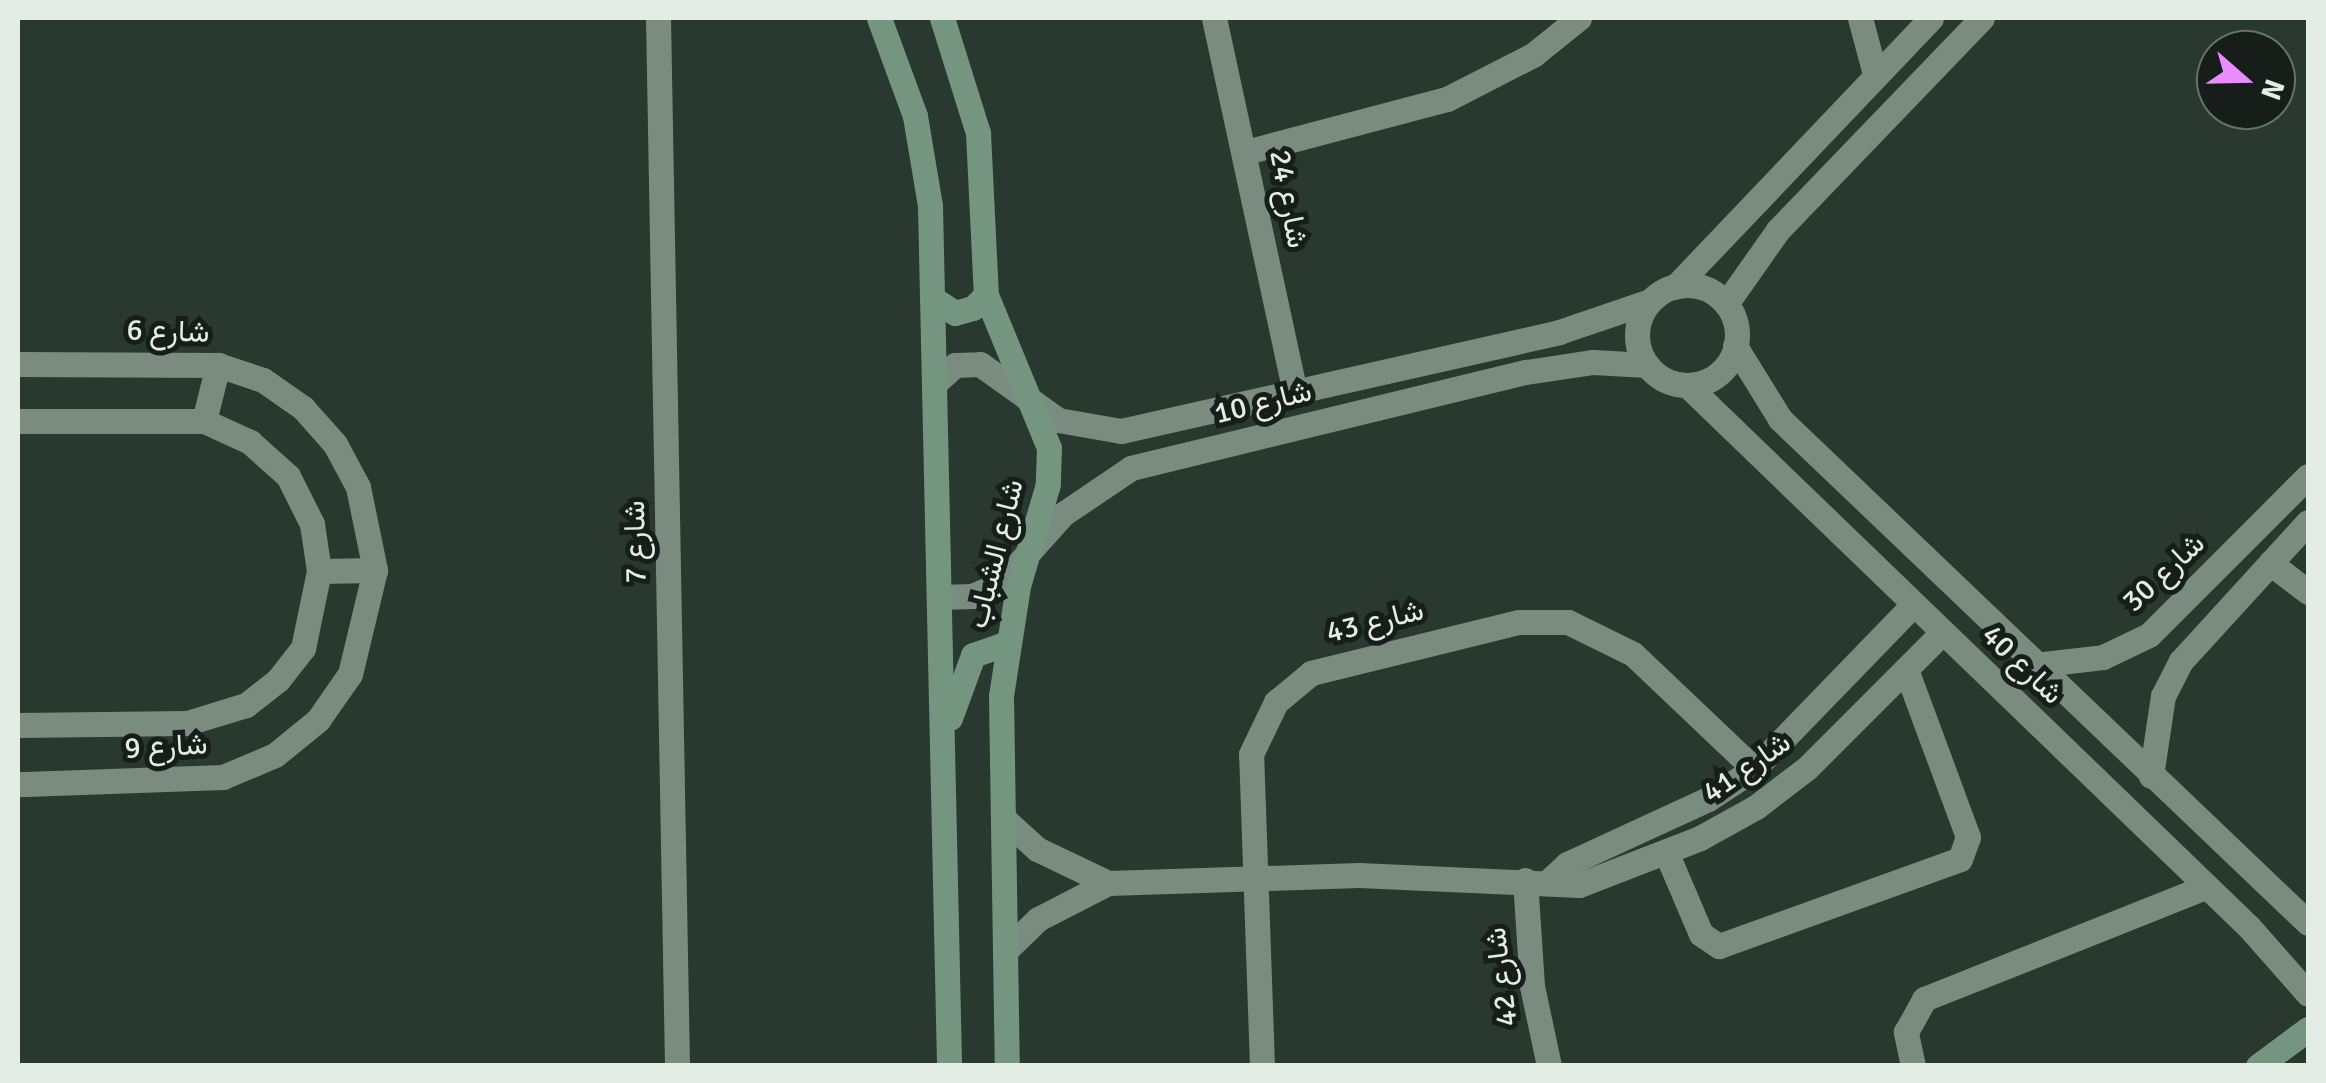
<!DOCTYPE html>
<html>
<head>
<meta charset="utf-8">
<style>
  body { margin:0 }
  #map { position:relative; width:2326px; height:1083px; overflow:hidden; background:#29392f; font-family:Signika,Vazirmatn,sans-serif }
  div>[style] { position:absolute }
  .street>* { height:25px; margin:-12.5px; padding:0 12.5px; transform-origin:12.5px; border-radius:12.5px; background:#7a8c80 }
  .street>.ring { margin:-12.5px; padding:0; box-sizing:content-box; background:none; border:25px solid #7a8c80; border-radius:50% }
  .secondary>* { height:25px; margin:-12.5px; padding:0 12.5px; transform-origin:12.5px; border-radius:12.5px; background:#749681 }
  span { translate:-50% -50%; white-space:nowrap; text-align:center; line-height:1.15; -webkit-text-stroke:10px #171e1a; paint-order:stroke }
  .street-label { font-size:30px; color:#e3ede6 }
  .frame { position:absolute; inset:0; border:20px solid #e3ede6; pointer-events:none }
  .north { position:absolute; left:2196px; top:30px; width:100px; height:100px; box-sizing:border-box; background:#171e1a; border:2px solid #69716c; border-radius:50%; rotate:110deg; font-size:28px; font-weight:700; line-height:40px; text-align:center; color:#e3ede6 }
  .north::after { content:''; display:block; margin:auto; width:35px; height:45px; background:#e98dfe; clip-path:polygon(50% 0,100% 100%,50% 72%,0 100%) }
</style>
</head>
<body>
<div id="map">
  <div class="street">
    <i style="left:658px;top:18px;width:1048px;rotate:88.96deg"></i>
    <i style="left:1214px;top:18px;width:384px;rotate:77.8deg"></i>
    <i style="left:1860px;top:18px;width:58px;rotate:75deg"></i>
    <i style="left:1246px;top:152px;width:208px;rotate:-14.8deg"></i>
    <i style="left:1447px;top:99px;width:97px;rotate:-27.1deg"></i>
    <i style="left:1533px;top:55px;width:59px;rotate:-38.8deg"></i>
    <i class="ring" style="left:1637px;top:285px;width:75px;height:75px"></i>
    <i style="left:1675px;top:287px;width:371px;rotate:-46.4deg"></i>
    <i style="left:1726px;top:304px;width:90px;rotate:-54.9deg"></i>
    <i style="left:1778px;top:230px;width:294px;rotate:-46.1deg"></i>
    <i style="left:1735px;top:346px;width:86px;rotate:58.3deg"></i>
    <i style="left:1780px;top:419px;width:730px;rotate:43.67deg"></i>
    <i style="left:18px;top:364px;width:200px;rotate:0.3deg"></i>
    <i style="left:218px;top:365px;width:47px;rotate:18.4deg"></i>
    <i style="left:263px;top:380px;width:49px;rotate:35deg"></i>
    <i style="left:303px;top:408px;width:48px;rotate:48.4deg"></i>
    <i style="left:335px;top:444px;width:49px;rotate:61.9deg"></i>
    <i style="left:358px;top:487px;width:85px;rotate:78.4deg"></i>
    <i style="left:375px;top:570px;width:107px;rotate:103.5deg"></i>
    <i style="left:350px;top:674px;width:56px;rotate:124.8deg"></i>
    <i style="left:318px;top:720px;width:55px;rotate:140.9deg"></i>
    <i style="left:275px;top:755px;width:56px;rotate:157.1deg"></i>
    <i style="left:223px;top:777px;width:205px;rotate:178deg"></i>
    <i style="left:934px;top:384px;width:28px;rotate:-42deg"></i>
    <i style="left:955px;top:365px;width:25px;rotate:-2deg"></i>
    <i style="left:980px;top:364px;width:96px;rotate:35.7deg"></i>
    <i style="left:1058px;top:420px;width:64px;rotate:9.9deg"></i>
    <i style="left:1121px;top:431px;width:449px;rotate:-12.7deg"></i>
    <i style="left:1559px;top:332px;width:96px;rotate:-18.8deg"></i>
    <i style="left:1687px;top:385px;width:781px;rotate:43.96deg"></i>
    <i style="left:2249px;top:927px;width:89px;rotate:48.6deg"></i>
    <i style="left:18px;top:421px;width:186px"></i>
    <i style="left:204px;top:421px;width:51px;rotate:24.5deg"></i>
    <i style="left:250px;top:442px;width:51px;rotate:41.8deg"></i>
    <i style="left:288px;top:476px;width:54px;rotate:63.4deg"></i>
    <i style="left:312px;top:524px;width:48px;rotate:81.5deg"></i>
    <i style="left:319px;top:571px;width:79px;rotate:101.7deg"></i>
    <i style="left:303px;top:648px;width:41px;rotate:128deg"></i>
    <i style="left:278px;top:680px;width:41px;rotate:142deg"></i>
    <i style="left:246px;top:705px;width:62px;rotate:163deg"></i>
    <i style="left:187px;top:723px;width:169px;rotate:179.3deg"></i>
    <i style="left:204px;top:421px;width:58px;rotate:-76deg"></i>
    <i style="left:2270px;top:563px;width:48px;rotate:37.3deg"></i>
    <i style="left:319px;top:571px;width:56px;rotate:-1deg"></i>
    <i style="left:940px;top:597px;width:32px;rotate:-2deg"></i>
    <i style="left:972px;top:596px;width:30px;rotate:-23deg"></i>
    <i style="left:1000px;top:584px;width:94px;rotate:-48deg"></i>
    <i style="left:1063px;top:514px;width:82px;rotate:-34.1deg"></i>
    <i style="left:1131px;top:468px;width:406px;rotate:-13.7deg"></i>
    <i style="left:1526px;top:372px;width:68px;rotate:-8.5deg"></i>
    <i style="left:1593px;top:362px;width:54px;rotate:3.2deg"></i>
    <i style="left:2035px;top:665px;width:68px;rotate:-6.7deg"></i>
    <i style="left:2103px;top:657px;width:51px;rotate:-25.6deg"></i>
    <i style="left:2149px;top:635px;width:225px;rotate:-45deg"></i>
    <i style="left:2151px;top:776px;width:81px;rotate:-81.5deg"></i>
    <i style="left:2163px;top:696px;width:39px;rotate:-63deg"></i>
    <i style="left:2181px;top:661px;width:188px;rotate:-47.6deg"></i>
    <i style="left:1003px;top:818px;width:46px;rotate:42.4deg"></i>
    <i style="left:1037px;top:849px;width:79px;rotate:25.6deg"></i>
    <i style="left:1666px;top:852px;width:89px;rotate:66.9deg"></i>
    <i style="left:1701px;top:934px;width:22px;rotate:34deg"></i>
    <i style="left:1719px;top:946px;width:256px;rotate:-19.8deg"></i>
    <i style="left:1960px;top:859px;width:23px;rotate:-70deg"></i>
    <i style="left:1968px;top:837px;width:179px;rotate:-110.3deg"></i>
    <i style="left:1525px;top:880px;width:106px;rotate:86.2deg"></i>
    <i style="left:1532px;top:986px;width:82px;rotate:78deg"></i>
    <i style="left:1549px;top:881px;width:25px;rotate:-43deg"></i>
    <i style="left:1567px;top:864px;width:155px;rotate:-24.7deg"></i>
    <i style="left:1708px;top:799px;width:55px;rotate:-33.1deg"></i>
    <i style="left:1754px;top:769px;width:228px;rotate:-45.9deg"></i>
    <i style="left:1005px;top:951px;width:46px;rotate:-44.1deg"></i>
    <i style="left:1038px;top:919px;width:79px;rotate:-27.2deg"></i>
    <i style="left:1108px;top:883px;width:251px;rotate:-1.8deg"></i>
    <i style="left:1359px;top:875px;width:220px;rotate:2.6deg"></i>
    <i style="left:1579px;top:885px;width:130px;rotate:-21.2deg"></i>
    <i style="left:1700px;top:838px;width:64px;rotate:-29deg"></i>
    <i style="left:1756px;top:807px;width:64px;rotate:-37.4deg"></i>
    <i style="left:1807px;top:768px;width:191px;rotate:-45deg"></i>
    <i style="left:1262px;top:1066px;width:312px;rotate:-92deg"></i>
    <i style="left:1251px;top:754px;width:58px;rotate:-64.3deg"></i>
    <i style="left:1276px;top:702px;width:45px;rotate:-39.6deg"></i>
    <i style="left:1311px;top:673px;width:214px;rotate:-13.8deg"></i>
    <i style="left:1519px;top:622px;width:49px"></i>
    <i style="left:1568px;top:622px;width:72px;rotate:26.2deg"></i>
    <i style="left:1633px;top:654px;width:167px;rotate:43.5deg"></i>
    <i style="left:1913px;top:1066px;width:35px;rotate:-102deg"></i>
    <i style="left:1906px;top:1032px;width:38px;rotate:-61deg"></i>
    <i style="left:1924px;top:999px;width:303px;rotate:-21.7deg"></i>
  </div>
  <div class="secondary">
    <i style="left:879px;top:18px;width:104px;rotate:69.8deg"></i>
    <i style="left:915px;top:116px;width:91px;rotate:80.5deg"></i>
    <i style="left:930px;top:206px;width:860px;rotate:88.73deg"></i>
    <i style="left:942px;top:18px;width:121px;rotate:72.6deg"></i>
    <i style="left:978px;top:133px;width:162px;rotate:87.2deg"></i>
    <i style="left:986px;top:295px;width:165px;rotate:67.6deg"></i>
    <i style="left:1049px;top:448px;width:36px;rotate:92deg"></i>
    <i style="left:1048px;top:484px;width:106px;rotate:106.4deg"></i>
    <i style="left:1018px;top:586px;width:111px;rotate:98.8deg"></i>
    <i style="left:1001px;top:696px;width:370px;rotate:89.1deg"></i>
    <i style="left:932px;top:298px;width:27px;rotate:33deg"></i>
    <i style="left:955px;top:313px;width:19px;rotate:-16deg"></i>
    <i style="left:973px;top:308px;width:18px;rotate:-45deg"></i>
    <i style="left:950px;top:718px;width:67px;rotate:-69.9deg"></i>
    <i style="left:973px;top:655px;width:36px;rotate:-19deg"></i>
    <i style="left:2258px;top:1066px;width:62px;rotate:-36.5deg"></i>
  </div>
  <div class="street-label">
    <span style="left:1288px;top:199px;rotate:79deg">شارع 24</span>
    <span style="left:168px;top:332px;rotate:2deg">شارع 6</span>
    <span style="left:1263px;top:403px;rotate:-14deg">شارع 10</span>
    <span style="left:636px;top:542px;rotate:-91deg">شارع 7</span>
    <span style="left:996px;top:554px;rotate:-76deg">شارع الشباب</span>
    <span style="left:2164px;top:573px;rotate:-43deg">شارع 30</span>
    <span style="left:1375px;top:622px;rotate:-14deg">شارع 43</span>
    <span style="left:2022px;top:665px;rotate:44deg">شارع 40</span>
    <span style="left:166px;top:747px;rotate:-3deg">شارع 9</span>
    <span style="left:1747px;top:768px;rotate:-35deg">شارع 41</span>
    <span style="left:1502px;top:977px;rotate:-97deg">شارع 42</span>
  </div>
  <div class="frame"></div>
  <div class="north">N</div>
</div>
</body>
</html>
